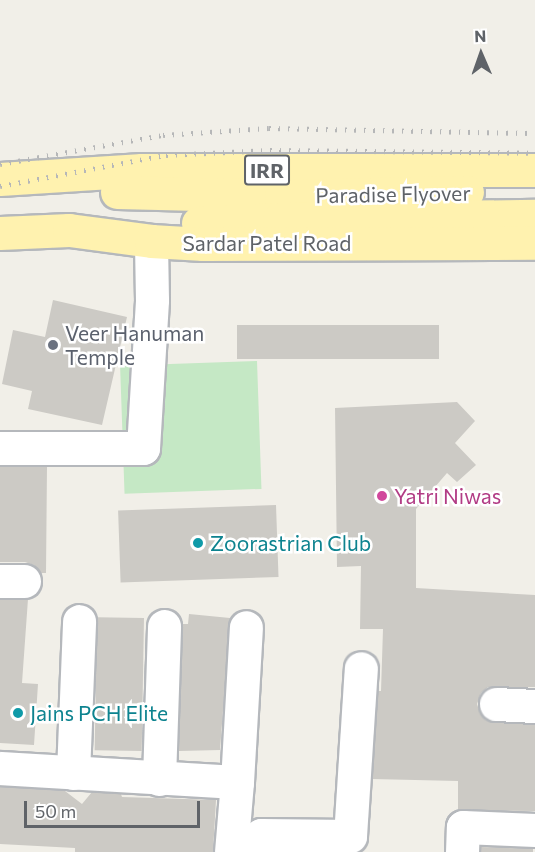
<!DOCTYPE html>
<html>
<head>
<meta charset="utf-8">
<style>
  body { margin:0 }
  #map { position:relative; width:535px; height:852px; overflow:hidden; background:#f1efe8; font-family:Commissioner,sans-serif }
  div>[style] { position:absolute }
  .green>* { inset:0; background:#c5e8c5; transform-origin:0 0 }
  .building>* { inset:0; background:#cccac5; transform-origin:0 0 }
  .roads { filter:drop-shadow(2px 0 #b5b8bc) drop-shadow(-2px 0 #b5b8bc) drop-shadow(0 2px #b5b8bc) drop-shadow(0 -2px #b5b8bc) }
  .minor>* { height:33px; margin:-16.5px; padding:0 16.5px; transform-origin:16.5px; border-radius:16.5px; background:#fff }
  .major>* { height:33px; margin:-16.5px; padding:0 16.5px; transform-origin:16.5px; border-radius:16.5px; background:#fff2af }
  .rail>* { height:4.5px; margin-top:-2.25px; transform-origin:0; background:repeating-linear-gradient(90deg,#b6b7b8 0 1.5px,transparent 0 9.5px) }
  .dots>* { width:16px; height:16px; translate:-50% -50%; box-sizing:border-box; border:3px solid #fff; border-radius:50% }
  span { translate:-50% -50%; white-space:nowrap; text-align:center; line-height:1.15; -webkit-text-stroke:5px #fff; paint-order:stroke }
  .shield-label span { padding:2px 4px; background:#fff; border:2px solid; border-radius:4px; -webkit-text-stroke-width:0 }
  .shield-label { font-size:20px; color:#5f6368; font-weight:700 }
  .street-label { font-size:21px; color:#5f6368 }
  .worship-label { font-size:21px; color:#5b616d }
  .left { translate:0 -50%; text-align:left }
  .hotel-label { font-size:21px; color:#b23c85 }
  .culture-label { font-size:21px; color:#0d838f }
  .north { position:absolute; left:451px; top:24px; width:60px; height:60px; -webkit-text-stroke:4px #fff; paint-order:stroke; rotate:358deg; font-size:16px; font-weight:700; line-height:24px; text-align:center; color:#5f6368 }
  .north::after { content:''; display:block; margin:auto; width:21px; height:27px; background:#5f6368; clip-path:polygon(50% 0,100% 100%,50% 72%,0 100%) }
  .scale { position:absolute; left:24px; top:801px; width:176px; height:27px; box-sizing:border-box; border:3px solid #5f6368; border-top:0; padding-left:8px; font-size:18px; line-height:21px; white-space:nowrap; color:#5f6368; -webkit-text-stroke:4px #fff; paint-order:stroke }
</style>
</head>
<body>
<div id="map">
  <div class="green">
    <i style="left:257px;top:361px;width:128px;height:137px;rotate:88deg"></i>
  </div>
  <div class="building">
    <i style="clip-path:polygon(53px 300px,127px 317px,102px 425px,28px 409px,32px 391px,2px 384px,13px 330px,45px 337px)"></i>
    <i style="left:237px;top:325px;width:202px;height:34px"></i>
    <i style="clip-path:polygon(457px 402px,475px 421px,455px 443px,476px 465px,457px 482px,447px 473px,416px 509px,416px 588px,535px 595px,535px 687px,488px 687px,481px 693px,477px 704px,480px 713px,486px 720px,535px 725px,535px 811px,458px 810px,458px 781px,372px 779px,378px 691px,381px 691px,383px 629px,360px 629px,361px 566px,337px 567px,335px 408px)"></i>
    <i style="clip-path:polygon(0 467px,47px 467px,46px 573px,41px 573px,34px 565px,25px 562px,0 562px)"></i>
    <i style="left:276px;top:505px;width:72px;height:158px;rotate:88deg"></i>
    <i style="clip-path:polygon(28px 599px,22px 683px,38px 684px,34px 745px,0 743px,0 600px)"></i>
    <i style="clip-path:polygon(189px 614px,230px 618px,220px 750px,179px 751px,182px 624px,188px 624px)"></i>
    <i style="left:144px;top:618px;width:133px;height:47px;rotate:91deg"></i>
    <i style="clip-path:polygon(0 787px,65px 791px,82px 804px,92px 792px,121px 794px,122px 797px,216px 800px,213px 852px,75px 852px,75px 848px,0 844px)"></i>
    <i style="clip-path:polygon(481px 847px,533px 849px,533px 852px,481px 852px)"></i>
  </div>
  <div class="roads">
    <div class="minor">
      <i style="left:0;top:448px;width:143px"></i>
      <i style="left:143px;top:448px;width:148px;rotate:-86.5deg"></i>
      <i style="left:152px;top:300px;width:59px;rotate:-91deg"></i>
      <i style="left:0;top:581px;width:24px"></i>
      <i style="left:496px;top:704px;width:39px;rotate:3deg"></i>
      <i style="left:0;top:768px;width:237px;rotate:3.4deg"></i>
      <i style="left:237px;top:782px;width:70px;rotate:94.9deg"></i>
      <i style="left:73px;top:773px;width:152px;rotate:-87.7deg"></i>
      <i style="left:159px;top:779px;width:153px;rotate:-88.1deg"></i>
      <i style="left:237px;top:782px;width:155px;rotate:-86.7deg"></i>
      <i style="left:261px;top:852px;width:17px;rotate:-90deg"></i>
      <i style="left:261px;top:835px;width:89px;rotate:0.6deg"></i>
      <i style="left:350px;top:836px;width:168px;rotate:-86.3deg"></i>
      <i style="left:462px;top:852px;width:25px;rotate:-88deg"></i>
      <i style="left:463px;top:827px;width:72px;rotate:2.4deg"></i>
    </div>
    <div class="major">
      <i style="left:0;top:179px;width:142px;rotate:-3.6deg"></i>
      <i style="left:142px;top:170px;width:393px"></i>
      <i style="left:117px;top:192px;width:164px;rotate:1.4deg"></i>
      <i style="left:281px;top:196px;width:186px;rotate:-1.2deg"></i>
      <i style="left:198px;top:223px;width:81px;rotate:-2.8deg"></i>
      <i style="left:279px;top:219px;width:256px;rotate:-0.7deg"></i>
      <i style="left:0;top:233px;width:69px;rotate:-2.5deg"></i>
      <i style="left:69px;top:230px;width:83px;rotate:7.6deg"></i>
      <i style="left:151px;top:241px;width:52px;rotate:3.3deg"></i>
      <i style="left:203px;top:244px;width:332px;rotate:-0.2deg"></i>
    </div>
  </div>
  <div class="rail">
    <i style="left:0;top:164px;width:166px;rotate:-10.1deg"></i>
    <i style="left:163px;top:135px;width:106px;rotate:-3.8deg"></i>
    <i style="left:269px;top:128px;width:266px;rotate:1.1deg"></i>
    <i style="left:0;top:186px;width:169px;rotate:-10.6deg"></i>
    <i style="left:166px;top:155px;width:104px;rotate:-2.8deg"></i>
    <i style="left:270px;top:150px;width:265px;rotate:0.6deg"></i>
  </div>
  <div class="dots">
    <i style="left:53px;top:345px;background:#6b7280"></i>
    <i style="left:382px;top:496px;background:#d1479c"></i>
    <i style="left:198px;top:543px;background:#0f9aa8"></i>
    <i style="left:18px;top:713px;background:#0f9aa8"></i>
  </div>
  <div class="shield-label">
    <span style="left:267px;top:170px">IRR</span>
  </div>
  <div class="street-label">
    <span style="left:393px;top:194px;rotate:-1deg">Paradise Flyover</span>
    <span style="left:267px;top:243px">Sardar Patel Road</span>
  </div>
  <div class="worship-label">
    <span class="left" style="left:65px;top:345px">Veer Hanuman<br>Temple</span>
  </div>
  <div class="hotel-label">
    <span class="left" style="left:394px;top:496px">Yatri Niwas</span>
  </div>
  <div class="culture-label">
    <span class="left" style="left:210px;top:543px">Zoorastrian Club</span>
    <span class="left" style="left:30px;top:713px">Jains PCH Elite</span>
  </div>
  <div class="north">N</div>
  <div class="scale">50 m</div>
</div>
</body>
</html>
